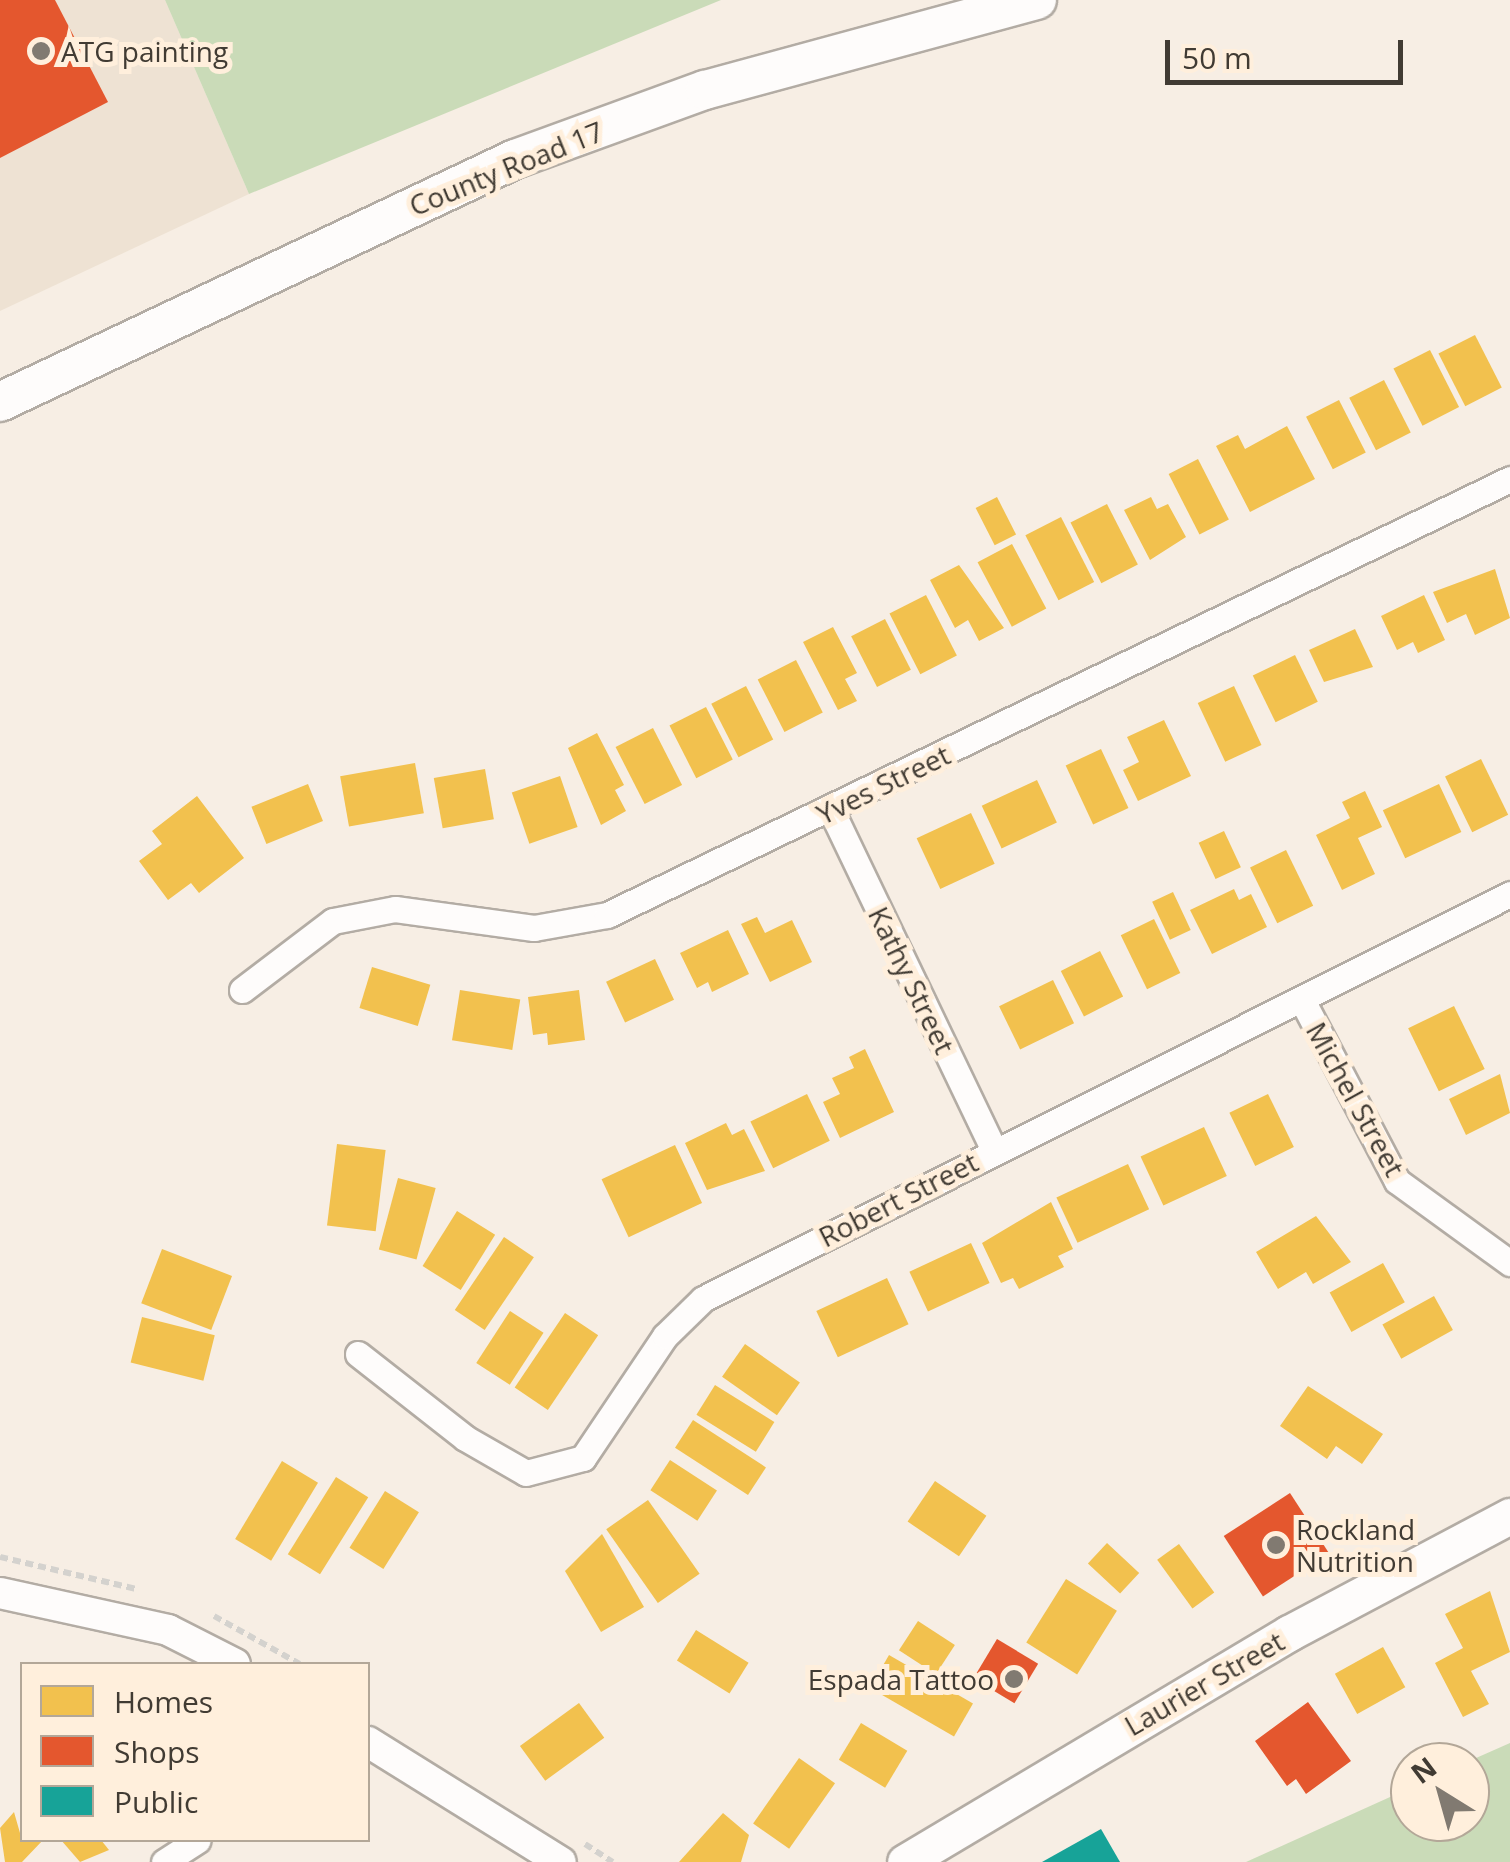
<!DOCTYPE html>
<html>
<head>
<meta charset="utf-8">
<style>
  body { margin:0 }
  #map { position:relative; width:1510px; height:1862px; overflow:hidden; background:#f7eee4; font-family:"Open Sans",sans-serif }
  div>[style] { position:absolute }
  .industrial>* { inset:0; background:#eee2d3 }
  .green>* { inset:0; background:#cadbb8 }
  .homes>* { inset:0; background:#f2c14e; transform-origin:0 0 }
  .shops>* { inset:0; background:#e4572e; transform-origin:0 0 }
  .public>* { inset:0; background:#17a398 }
  .path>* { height:6px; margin-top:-3px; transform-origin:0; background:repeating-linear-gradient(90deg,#d4d2ce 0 8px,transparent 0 13px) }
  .roads { filter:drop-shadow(2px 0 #b3aca4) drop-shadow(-2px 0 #b3aca4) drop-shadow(0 2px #b3aca4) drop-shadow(0 -2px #b3aca4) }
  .minor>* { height:25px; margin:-12.5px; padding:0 12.5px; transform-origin:12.5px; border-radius:12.5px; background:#fefcfb }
  .tertiary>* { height:30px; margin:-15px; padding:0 15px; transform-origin:15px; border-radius:15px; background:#fefcfb }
  .secondary>* { height:35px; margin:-17.5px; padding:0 17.5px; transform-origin:17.5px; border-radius:17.5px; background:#fefcfb }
  .primary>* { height:38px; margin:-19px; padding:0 19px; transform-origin:19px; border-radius:19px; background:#fefcfb }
  .dots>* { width:28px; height:28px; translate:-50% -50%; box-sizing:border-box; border:5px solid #ffefdc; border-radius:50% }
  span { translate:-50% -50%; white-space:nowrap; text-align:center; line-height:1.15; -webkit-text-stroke:10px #ffefdc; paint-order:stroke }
  .poi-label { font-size:28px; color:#413b33 }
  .left { translate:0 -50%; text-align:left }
  .right { translate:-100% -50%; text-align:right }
  .street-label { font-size:28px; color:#413b33 }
  .legend { position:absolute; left:20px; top:1662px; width:350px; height:180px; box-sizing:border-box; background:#ffefdc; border:2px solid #b3a798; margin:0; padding:12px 18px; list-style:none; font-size:30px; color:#413b33 }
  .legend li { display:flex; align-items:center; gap:20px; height:50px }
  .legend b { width:50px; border:2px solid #b3a798 }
  .north { position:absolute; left:1390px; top:1742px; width:100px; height:100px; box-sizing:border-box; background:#ffefdc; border:2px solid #b3a798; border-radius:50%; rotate:323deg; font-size:28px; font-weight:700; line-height:40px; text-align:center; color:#413b33 }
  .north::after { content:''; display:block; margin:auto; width:35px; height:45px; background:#817a71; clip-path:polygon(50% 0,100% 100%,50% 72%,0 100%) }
  .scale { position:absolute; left:1165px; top:40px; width:238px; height:45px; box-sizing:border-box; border:5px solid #413b33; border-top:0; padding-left:12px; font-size:30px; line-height:35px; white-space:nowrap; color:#413b33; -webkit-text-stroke:8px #ffefdc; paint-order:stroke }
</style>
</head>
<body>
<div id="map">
  <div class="industrial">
    <i style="clip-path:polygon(0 0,165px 0,249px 194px,0 311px)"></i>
  </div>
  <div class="green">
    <i style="clip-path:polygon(165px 0,721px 0,249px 194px)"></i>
    <i style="clip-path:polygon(1510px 1743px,1510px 1862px,1246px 1862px,1410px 1788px,1410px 1822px,1470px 1822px,1467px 1762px)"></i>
  </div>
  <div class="homes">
    <i style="left:1475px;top:335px;width:59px;height:41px;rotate:63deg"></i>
    <i style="left:1430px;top:350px;width:64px;height:41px;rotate:63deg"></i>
    <i style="left:1384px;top:380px;width:59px;height:39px;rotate:63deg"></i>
    <i style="left:1339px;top:400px;width:59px;height:37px;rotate:63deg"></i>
    <i style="clip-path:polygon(1287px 426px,1315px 479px,1250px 512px,1216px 446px,1238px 435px,1245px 449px)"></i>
    <i style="left:1198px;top:459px;width:68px;height:33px;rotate:63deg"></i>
    <i style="left:997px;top:497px;width:42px;height:24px;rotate:63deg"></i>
    <i style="clip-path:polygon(1151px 497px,1157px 509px,1168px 504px,1186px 537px,1150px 560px,1124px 510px)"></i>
    <i style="left:1107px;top:504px;width:68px;height:41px;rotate:63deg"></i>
    <i style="left:1061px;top:517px;width:73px;height:40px;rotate:63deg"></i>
    <i style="left:1012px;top:544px;width:73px;height:39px;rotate:62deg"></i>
    <i style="clip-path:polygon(959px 565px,1004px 628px,979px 641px,968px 620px,955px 628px,930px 580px)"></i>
    <i style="clip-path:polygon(1495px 569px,1510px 618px,1475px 635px,1466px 614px,1447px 623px,1433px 592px)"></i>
    <i style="left:926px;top:595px;width:68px;height:41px;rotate:63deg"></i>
    <i style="clip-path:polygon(1424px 595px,1445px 640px,1418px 653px,1413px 642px,1397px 650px,1381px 616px)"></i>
    <i style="left:885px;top:619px;width:57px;height:38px;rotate:63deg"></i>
    <i style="clip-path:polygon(833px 627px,857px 673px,845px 679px,857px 701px,838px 710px,803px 642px)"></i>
    <i style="clip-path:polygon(1355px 629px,1373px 667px,1324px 682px,1309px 650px)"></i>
    <i style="left:1295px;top:655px;width:52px;height:47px;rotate:64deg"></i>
    <i style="left:796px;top:660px;width:59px;height:43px;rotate:63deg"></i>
    <i style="left:746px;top:686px;width:60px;height:39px;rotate:63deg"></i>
    <i style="left:1234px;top:686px;width:65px;height:40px;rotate:65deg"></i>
    <i style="left:706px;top:707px;width:59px;height:41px;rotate:63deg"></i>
    <i style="clip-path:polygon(1164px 720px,1191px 776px,1138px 801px,1123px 770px,1139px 762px,1127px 737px)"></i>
    <i style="left:653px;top:728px;width:64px;height:42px;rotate:63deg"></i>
    <i style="clip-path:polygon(597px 733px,624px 785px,615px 790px,626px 811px,601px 825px,568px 748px)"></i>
    <i style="left:1101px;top:749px;width:65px;height:39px;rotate:65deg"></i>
    <i style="left:1481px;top:759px;width:62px;height:40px;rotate:64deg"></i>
    <i style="left:415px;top:763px;width:51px;height:76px;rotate:80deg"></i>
    <i style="left:485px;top:769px;width:51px;height:52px;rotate:80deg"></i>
    <i style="left:560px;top:776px;width:54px;height:51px;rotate:71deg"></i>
    <i style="left:1037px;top:780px;width:47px;height:61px;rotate:65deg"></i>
    <i style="left:308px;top:784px;width:40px;height:61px;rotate:68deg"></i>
    <i style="left:1439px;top:784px;width:53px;height:62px;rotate:65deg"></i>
    <i style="clip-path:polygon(1365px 791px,1382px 827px,1358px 838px,1375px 874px,1342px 890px,1316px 835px,1350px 818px,1342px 802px)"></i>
    <i style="clip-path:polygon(197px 796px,244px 858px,199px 893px,191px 883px,168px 900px,139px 861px,162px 844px,152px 831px)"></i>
    <i style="left:971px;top:813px;width:56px;height:60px;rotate:65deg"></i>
    <i style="left:1224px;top:831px;width:40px;height:28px;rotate:65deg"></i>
    <i style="left:1286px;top:850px;width:62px;height:40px;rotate:64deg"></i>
    <i style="clip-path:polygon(1234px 889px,1239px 900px,1251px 894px,1267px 927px,1212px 954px,1190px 910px)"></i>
    <i style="left:1173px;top:892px;width:42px;height:23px;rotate:65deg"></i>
    <i style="clip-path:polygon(757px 917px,765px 933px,792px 920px,812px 962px,770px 982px,741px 924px)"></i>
    <i style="left:1154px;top:919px;width:60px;height:37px;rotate:64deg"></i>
    <i style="clip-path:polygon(728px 930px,749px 974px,712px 992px,708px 982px,697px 988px,680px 953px)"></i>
    <i style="left:1100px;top:951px;width:51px;height:44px;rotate:63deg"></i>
    <i style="left:655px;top:959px;width:45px;height:54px;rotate:65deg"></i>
    <i style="left:372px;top:967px;width:61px;height:43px;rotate:17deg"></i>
    <i style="left:1053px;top:980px;width:48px;height:60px;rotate:64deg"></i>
    <i style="left:460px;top:990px;width:61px;height:51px;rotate:9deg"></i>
    <i style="clip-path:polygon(579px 990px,585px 1040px,548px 1045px,547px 1033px,533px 1035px,528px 997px)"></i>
    <i style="left:1454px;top:1006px;width:70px;height:51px;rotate:64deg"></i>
    <i style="clip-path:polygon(865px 1049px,894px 1112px,840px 1138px,823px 1102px,840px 1094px,832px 1078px,854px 1068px,849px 1057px)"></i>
    <i style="clip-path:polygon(1500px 1074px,1510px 1113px,1466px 1135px,1449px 1099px)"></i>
    <i style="left:807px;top:1094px;width:52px;height:63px;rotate:64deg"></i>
    <i style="left:1268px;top:1094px;width:59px;height:43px;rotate:64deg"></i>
    <i style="clip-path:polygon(726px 1123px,732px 1135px,744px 1129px,765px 1171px,707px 1190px,685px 1143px)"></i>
    <i style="left:1204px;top:1127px;width:54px;height:70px;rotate:65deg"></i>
    <i style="left:337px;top:1144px;width:49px;height:82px;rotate:7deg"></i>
    <i style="left:675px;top:1145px;width:64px;height:81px;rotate:65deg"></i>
    <i style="left:1128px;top:1164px;width:50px;height:79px;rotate:65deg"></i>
    <i style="left:398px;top:1178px;width:39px;height:74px;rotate:15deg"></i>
    <i style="clip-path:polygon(1051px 1202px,1073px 1249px,1058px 1256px,1064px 1267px,1019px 1289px,1013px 1278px,1001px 1283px,982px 1243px)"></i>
    <i style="left:457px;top:1211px;width:45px;height:65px;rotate:32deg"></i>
    <i style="clip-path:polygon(1316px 1216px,1351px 1262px,1313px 1284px,1306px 1272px,1278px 1289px,1256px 1252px)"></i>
    <i style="left:504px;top:1237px;width:36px;height:88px;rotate:34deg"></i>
    <i style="left:971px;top:1243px;width:44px;height:68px;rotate:65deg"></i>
    <i style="left:162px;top:1249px;width:75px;height:58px;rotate:21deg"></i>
    <i style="left:1383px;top:1263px;width:45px;height:61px;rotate:61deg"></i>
    <i style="left:887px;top:1278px;width:51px;height:78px;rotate:65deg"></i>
    <i style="left:1434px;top:1296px;width:39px;height:59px;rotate:61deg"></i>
    <i style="left:510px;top:1311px;width:40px;height:62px;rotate:33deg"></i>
    <i style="left:565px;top:1313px;width:40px;height:90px;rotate:34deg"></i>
    <i style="left:142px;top:1317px;width:75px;height:47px;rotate:14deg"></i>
    <i style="left:745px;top:1344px;width:67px;height:40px;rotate:35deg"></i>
    <i style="left:715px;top:1385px;width:70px;height:35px;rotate:32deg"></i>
    <i style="clip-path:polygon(1308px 1386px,1383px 1434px,1362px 1464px,1336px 1446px,1327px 1459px,1280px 1426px)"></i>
    <i style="left:693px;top:1420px;width:87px;height:33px;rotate:33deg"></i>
    <i style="left:670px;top:1460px;width:56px;height:36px;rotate:33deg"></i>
    <i style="left:282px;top:1461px;width:42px;height:91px;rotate:31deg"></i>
    <i style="left:336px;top:1477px;width:38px;height:91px;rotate:32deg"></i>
    <i style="left:935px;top:1481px;width:62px;height:49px;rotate:34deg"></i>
    <i style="left:385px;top:1491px;width:40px;height:67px;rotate:32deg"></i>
    <i style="left:648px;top:1500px;width:90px;height:51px;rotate:55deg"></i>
    <i style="clip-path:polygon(602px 1534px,644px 1607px,601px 1632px,565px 1571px)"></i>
    <i style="left:1107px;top:1543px;width:44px;height:28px;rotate:43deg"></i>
    <i style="left:1179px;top:1544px;width:60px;height:27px;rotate:54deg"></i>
    <i style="left:1066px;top:1579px;width:60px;height:75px;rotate:32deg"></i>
    <i style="clip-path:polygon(1490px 1591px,1510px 1652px,1471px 1671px,1489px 1704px,1463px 1717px,1435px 1663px,1463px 1648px,1445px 1614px)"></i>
    <i style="left:918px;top:1621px;width:44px;height:35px;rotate:33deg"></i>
    <i style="left:696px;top:1630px;width:62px;height:36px;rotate:32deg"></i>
    <i style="left:1383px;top:1647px;width:46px;height:55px;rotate:61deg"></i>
    <i style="left:889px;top:1655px;width:97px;height:38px;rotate:30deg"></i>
    <i style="left:579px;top:1703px;width:43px;height:73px;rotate:54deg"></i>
    <i style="left:861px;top:1723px;width:54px;height:43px;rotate:31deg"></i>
    <i style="left:799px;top:1758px;width:44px;height:80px;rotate:35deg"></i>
    <i style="clip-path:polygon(14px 1812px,22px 1840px,43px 1840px,22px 1862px,5px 1862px,0 1828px)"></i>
    <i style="clip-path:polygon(723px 1813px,749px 1835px,741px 1862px,679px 1862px)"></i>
    <i style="clip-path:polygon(61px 1840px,101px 1840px,109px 1850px,80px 1862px)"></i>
  </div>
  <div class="shops">
    <i style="clip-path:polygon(0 0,55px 0,108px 102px,0 158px)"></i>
    <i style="left:1290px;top:1493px;width:72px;height:79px;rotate:57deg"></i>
    <i style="left:997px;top:1639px;width:48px;height:46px;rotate:31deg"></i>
    <i style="clip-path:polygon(1308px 1702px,1351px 1761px,1306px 1794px,1296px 1779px,1287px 1786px,1255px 1741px)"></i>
  </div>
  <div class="public">
    <i style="clip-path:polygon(1101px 1829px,1120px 1862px,1042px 1862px)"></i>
  </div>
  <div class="path">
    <i style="left:0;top:1557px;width:140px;rotate:13.2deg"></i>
    <i style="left:214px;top:1616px;width:98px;rotate:29.2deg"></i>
    <i style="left:585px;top:1844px;width:33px;rotate:33deg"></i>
  </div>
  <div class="roads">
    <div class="minor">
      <i style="left:831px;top:810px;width:377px;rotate:64.4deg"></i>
      <i style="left:242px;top:990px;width:114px;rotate:-37.2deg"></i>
      <i style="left:333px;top:921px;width:63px;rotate:-11deg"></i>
      <i style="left:395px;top:909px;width:140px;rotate:7.8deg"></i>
      <i style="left:534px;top:928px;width:74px;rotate:-10.1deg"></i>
      <i style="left:607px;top:915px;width:1003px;rotate:-25.77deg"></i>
      <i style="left:1303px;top:1002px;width:202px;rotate:62.3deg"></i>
      <i style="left:1397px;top:1181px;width:140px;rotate:36deg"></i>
      <i style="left:358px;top:1354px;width:136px;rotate:38.1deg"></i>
      <i style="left:465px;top:1438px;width:70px;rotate:29.8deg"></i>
      <i style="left:526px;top:1473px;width:59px;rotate:-14.7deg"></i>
      <i style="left:583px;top:1458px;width:147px;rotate:-56.1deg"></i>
      <i style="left:665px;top:1336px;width:53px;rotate:-44.2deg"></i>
      <i style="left:703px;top:1299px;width:903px;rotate:-26.65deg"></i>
      <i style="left:164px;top:1862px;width:40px;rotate:-32.9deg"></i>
    </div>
    <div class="tertiary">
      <i style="left:0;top:1593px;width:172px;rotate:12.4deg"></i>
      <i style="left:168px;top:1630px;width:75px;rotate:26.9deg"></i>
      <i style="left:368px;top:1742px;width:227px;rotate:31.9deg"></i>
    </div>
    <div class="secondary">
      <i style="left:905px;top:1862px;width:447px;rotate:-30.8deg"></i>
      <i style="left:1289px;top:1633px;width:250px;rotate:-27.9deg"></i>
    </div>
    <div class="primary">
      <i style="left:0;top:402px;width:569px;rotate:-25.26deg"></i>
      <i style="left:515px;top:159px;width:202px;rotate:-20deg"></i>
      <i style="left:705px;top:90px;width:344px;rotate:-15.2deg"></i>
    </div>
  </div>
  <div class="dots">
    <i style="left:41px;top:51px;background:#817a71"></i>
    <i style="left:1276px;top:1545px;background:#817a71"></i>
    <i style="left:1014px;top:1679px;background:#817a71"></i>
  </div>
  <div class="poi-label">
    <span class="left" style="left:61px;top:51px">ATG painting</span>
    <span class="left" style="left:1296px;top:1545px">Rockland<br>Nutrition</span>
    <span class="right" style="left:994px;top:1679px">Espada Tattoo</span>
  </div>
  <div class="street-label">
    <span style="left:506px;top:168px;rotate:-22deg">County Road 17</span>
    <span style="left:883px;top:784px;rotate:-26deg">Yves Street</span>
    <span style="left:912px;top:980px;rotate:64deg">Kathy Street</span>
    <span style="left:1356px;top:1099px;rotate:61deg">Michel Street</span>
    <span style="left:898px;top:1199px;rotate:-27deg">Robert Street</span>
    <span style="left:1204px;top:1683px;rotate:-30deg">Laurier Street</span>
  </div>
  <ul class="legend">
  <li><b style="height:28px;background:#f2c14e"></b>Homes</li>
  <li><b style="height:28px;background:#e4572e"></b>Shops</li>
  <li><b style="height:28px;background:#17a398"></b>Public</li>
  </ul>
  <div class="north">N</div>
  <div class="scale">50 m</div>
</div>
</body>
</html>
